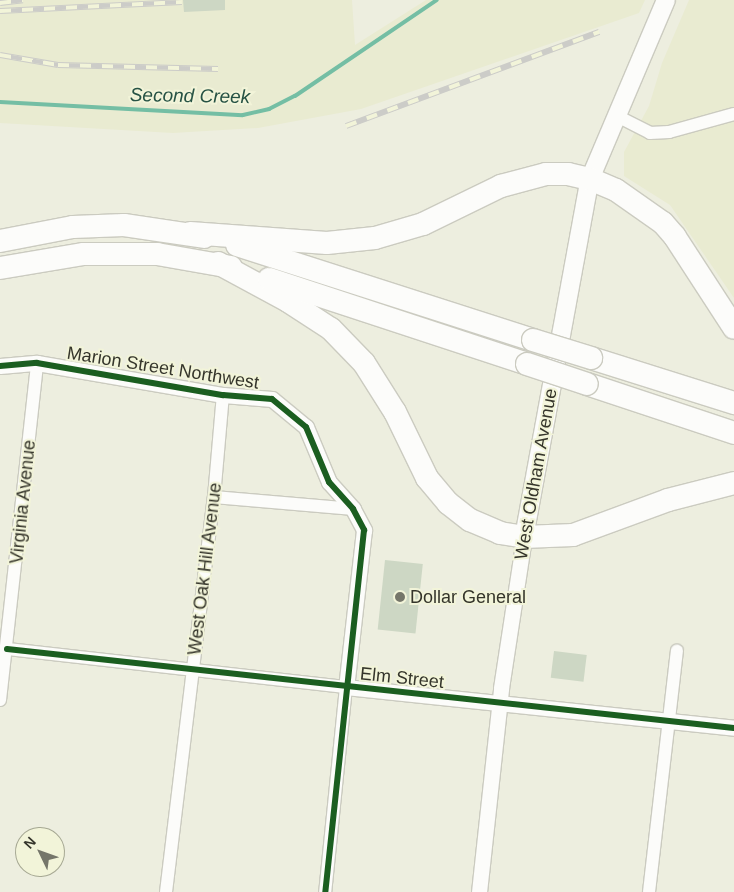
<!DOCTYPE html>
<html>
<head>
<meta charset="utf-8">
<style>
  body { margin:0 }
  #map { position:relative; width:734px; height:892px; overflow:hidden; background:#edeedf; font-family:Helvetica,sans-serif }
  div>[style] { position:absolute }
  .built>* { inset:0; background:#e9ebd1 }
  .stream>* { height:4px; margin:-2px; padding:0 2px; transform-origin:2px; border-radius:2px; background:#74bea4 }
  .building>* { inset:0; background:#cdd7c4; transform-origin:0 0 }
  .roads { filter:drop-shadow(1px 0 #cbcbc0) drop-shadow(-1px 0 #cbcbc0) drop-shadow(0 1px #cbcbc0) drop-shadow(0 -1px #cbcbc0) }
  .minor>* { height:12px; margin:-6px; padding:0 6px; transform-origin:6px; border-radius:6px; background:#fcfcfa }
  .tertiary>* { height:15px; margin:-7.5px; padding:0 7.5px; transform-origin:7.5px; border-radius:7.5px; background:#fcfcfa }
  .secondary>* { height:18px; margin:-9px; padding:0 9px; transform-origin:9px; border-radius:9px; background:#fcfcfa }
  .motorway>* { height:22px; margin:-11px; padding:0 11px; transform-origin:11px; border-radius:11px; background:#fcfcfa }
  .rail>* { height:5.5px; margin-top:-2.75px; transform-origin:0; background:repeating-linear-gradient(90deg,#f2f4d9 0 11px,#ccccc8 0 22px); box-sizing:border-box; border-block:1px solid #ccccc8 }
  .bridges { filter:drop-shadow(1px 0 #cbcbc0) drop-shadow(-1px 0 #cbcbc0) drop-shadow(0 1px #cbcbc0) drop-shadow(0 -1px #cbcbc0) }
  .motorway-bridge>* { height:22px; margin:-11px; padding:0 11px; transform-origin:11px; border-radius:11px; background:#fcfcfa }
  .cycleway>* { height:6px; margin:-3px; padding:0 3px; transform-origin:3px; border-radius:3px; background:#1b5e20 }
  .dots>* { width:14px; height:14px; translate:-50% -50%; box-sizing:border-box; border:2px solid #f2f4d9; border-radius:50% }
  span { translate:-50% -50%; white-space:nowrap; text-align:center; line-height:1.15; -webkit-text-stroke:4px #f2f4d9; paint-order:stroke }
  .street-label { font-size:18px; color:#35352b }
  .poi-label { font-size:18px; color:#35352b }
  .left { translate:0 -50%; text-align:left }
  .water-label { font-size:19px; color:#265244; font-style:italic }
  .north { position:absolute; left:15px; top:827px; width:50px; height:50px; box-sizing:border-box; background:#f2f4d9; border:1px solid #a6a893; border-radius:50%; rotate:312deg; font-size:14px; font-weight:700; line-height:20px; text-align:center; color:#35352b }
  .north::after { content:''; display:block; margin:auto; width:18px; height:22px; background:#75766a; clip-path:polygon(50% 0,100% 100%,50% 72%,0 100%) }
</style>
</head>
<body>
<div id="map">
  <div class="built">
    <i style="clip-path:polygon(0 0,352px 0,355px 45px,426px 0,645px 0,639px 13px,361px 109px,258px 128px,173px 133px,0 123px)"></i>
    <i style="clip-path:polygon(689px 0,734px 0,734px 298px,670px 205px,624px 176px,624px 152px,649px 106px,662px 63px)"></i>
  </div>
  <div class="stream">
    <i style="left:0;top:102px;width:243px;rotate:3.1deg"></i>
    <i style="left:243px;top:115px;width:27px;rotate:-13deg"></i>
    <i style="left:269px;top:109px;width:29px;rotate:-27deg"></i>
    <i style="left:295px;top:96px;width:171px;rotate:-34.1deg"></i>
  </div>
  <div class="building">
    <i style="clip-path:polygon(183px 0,225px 0,225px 10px,184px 12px)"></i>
    <i style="left:385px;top:560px;width:38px;height:70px;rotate:6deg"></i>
    <i style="left:554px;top:651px;width:33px;height:27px;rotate:7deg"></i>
  </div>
  <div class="roads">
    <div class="minor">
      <i style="left:615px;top:115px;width:39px;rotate:27deg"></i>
      <i style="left:650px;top:133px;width:19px;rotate:-3deg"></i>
      <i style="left:669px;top:132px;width:67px;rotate:-15.5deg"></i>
      <i style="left:214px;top:497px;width:140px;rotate:4.9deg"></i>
      <i style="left:7px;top:649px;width:341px;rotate:6.4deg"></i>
      <i style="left:346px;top:687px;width:206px;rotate:95.8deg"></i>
      <i style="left:0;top:700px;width:339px;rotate:-83.7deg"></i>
      <i style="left:166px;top:892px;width:398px;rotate:-83.1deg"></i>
      <i style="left:214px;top:497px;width:102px;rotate:-85deg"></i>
      <i style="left:649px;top:892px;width:243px;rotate:-83.4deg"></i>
    </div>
    <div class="tertiary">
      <i style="left:0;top:366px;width:37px;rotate:-5deg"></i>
      <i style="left:37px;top:363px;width:189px;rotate:9.8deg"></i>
      <i style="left:223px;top:395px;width:49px;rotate:4.7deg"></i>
      <i style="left:272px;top:399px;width:44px;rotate:39.5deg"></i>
      <i style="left:306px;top:427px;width:60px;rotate:67.3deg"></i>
      <i style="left:329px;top:482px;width:36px;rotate:48deg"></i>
      <i style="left:353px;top:509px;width:24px;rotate:62deg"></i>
      <i style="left:364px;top:530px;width:158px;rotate:96.5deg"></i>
      <i style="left:346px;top:687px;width:390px;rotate:6deg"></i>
      <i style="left:479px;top:892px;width:205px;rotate:-83.8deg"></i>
      <i style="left:501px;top:688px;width:153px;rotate:-81.3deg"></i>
    </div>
    <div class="secondary">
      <i style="left:524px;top:537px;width:364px;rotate:-79.6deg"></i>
      <i style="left:590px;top:179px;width:194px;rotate:-67deg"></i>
    </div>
    <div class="motorway">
      <i style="left:190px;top:233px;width:137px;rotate:4.2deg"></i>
      <i style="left:327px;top:243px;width:48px;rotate:-5.9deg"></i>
      <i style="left:375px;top:238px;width:50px;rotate:-16.3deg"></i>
      <i style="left:423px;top:224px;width:87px;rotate:-26deg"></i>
      <i style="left:501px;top:186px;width:47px;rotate:-14.9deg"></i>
      <i style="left:546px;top:174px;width:22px"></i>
      <i style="left:568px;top:174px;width:23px;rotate:13deg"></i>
      <i style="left:590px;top:179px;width:28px;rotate:23deg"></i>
      <i style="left:616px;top:190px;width:57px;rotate:35.1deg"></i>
      <i style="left:663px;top:223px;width:18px;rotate:49deg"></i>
      <i style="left:675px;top:237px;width:108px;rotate:57deg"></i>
      <i style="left:0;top:241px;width:74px;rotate:-10.9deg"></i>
      <i style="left:73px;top:227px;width:51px;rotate:-2.2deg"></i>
      <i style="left:124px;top:225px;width:81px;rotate:8.5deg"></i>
      <i style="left:237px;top:245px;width:311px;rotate:17.8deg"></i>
      <i style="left:218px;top:263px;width:80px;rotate:28.5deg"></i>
      <i style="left:288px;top:301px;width:51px;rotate:33.1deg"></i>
      <i style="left:331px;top:329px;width:47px;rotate:45.9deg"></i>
      <i style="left:364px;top:363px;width:58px;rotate:57.7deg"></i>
      <i style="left:395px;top:412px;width:73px;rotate:64.1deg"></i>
      <i style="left:427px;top:478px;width:33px;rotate:50deg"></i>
      <i style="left:448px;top:503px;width:28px;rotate:38deg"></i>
      <i style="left:470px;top:520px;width:33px;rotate:23deg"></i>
      <i style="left:500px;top:533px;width:24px;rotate:9deg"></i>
      <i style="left:524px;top:537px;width:49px;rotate:-2.3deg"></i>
      <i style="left:573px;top:535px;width:101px;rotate:-20.2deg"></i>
      <i style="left:668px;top:500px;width:68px;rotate:-14.4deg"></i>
      <i style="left:0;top:268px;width:85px;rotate:-9.5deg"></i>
      <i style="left:84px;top:254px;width:73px"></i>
      <i style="left:157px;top:254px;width:75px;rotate:10deg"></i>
      <i style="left:269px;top:279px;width:272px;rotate:18.2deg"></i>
      <i style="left:591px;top:358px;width:150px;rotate:17.5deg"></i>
      <i style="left:587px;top:384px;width:155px;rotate:18.4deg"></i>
    </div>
  </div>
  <div class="rail">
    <i style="left:0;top:3px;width:23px;rotate:-7deg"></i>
    <i style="left:0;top:11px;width:182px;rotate:-2.8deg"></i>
    <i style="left:0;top:55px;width:59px;rotate:9.8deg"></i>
    <i style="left:58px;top:65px;width:160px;rotate:1.4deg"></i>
    <i style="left:346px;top:126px;width:270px;rotate:-20.4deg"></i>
  </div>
  <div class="bridges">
    <div class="motorway-bridge">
      <i style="left:533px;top:340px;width:61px;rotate:17.2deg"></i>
      <i style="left:527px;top:364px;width:63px;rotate:18.4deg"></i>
    </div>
  </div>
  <div class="cycleway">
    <i style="left:0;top:366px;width:37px;rotate:-5deg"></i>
    <i style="left:37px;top:363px;width:189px;rotate:9.8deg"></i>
    <i style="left:223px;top:395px;width:49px;rotate:4.7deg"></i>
    <i style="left:272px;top:399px;width:44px;rotate:39.5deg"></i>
    <i style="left:306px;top:427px;width:60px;rotate:67.3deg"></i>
    <i style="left:329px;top:482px;width:36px;rotate:48deg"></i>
    <i style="left:353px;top:509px;width:24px;rotate:62deg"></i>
    <i style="left:364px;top:530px;width:364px;rotate:96.1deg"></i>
    <i style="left:7px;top:649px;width:731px;rotate:6.2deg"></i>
  </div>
  <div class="dots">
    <i style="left:400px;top:597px;background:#75766a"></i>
  </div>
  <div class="street-label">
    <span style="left:163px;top:368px;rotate:9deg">Marion Street Northwest</span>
    <span style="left:536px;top:474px;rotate:-80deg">West Oldham Avenue</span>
    <span style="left:23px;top:502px;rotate:-84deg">Virginia Avenue</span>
    <span style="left:205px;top:569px;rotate:-83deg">West Oak Hill Avenue</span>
    <span style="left:402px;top:678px;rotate:6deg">Elm Street</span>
  </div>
  <div class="poi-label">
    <span class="left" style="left:410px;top:597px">Dollar General</span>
  </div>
  <div class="water-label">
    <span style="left:190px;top:96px;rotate:1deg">Second Creek</span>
  </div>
  <div class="north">N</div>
</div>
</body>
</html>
